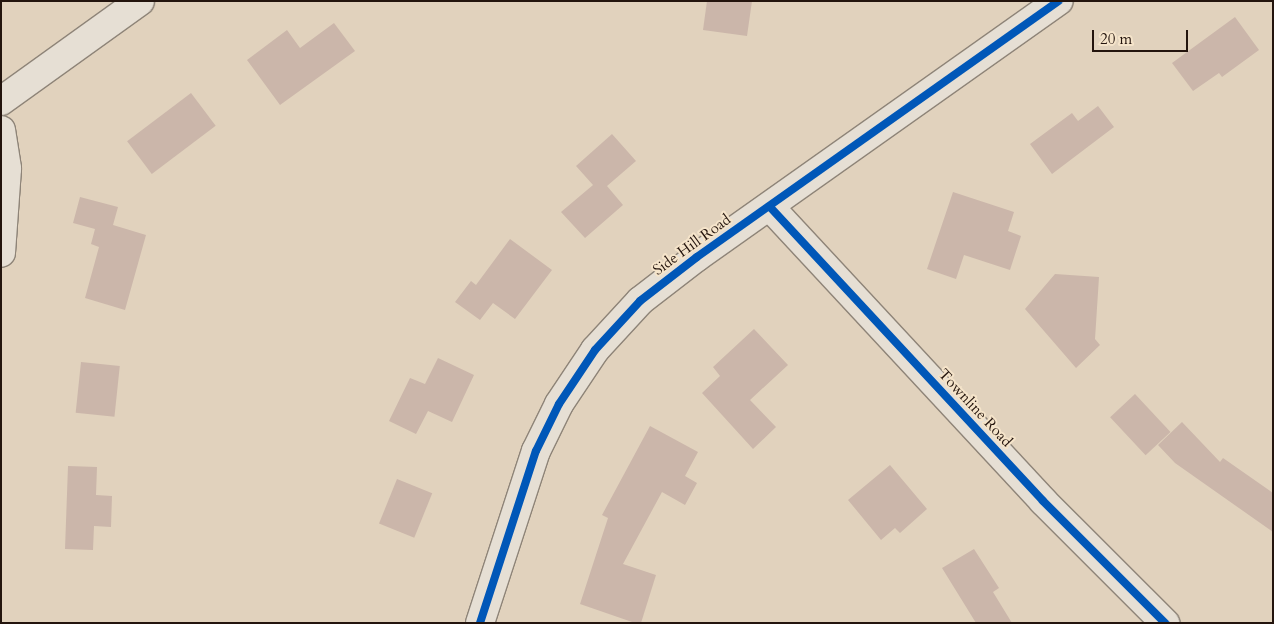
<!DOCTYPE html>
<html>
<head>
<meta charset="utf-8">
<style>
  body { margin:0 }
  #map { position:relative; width:1274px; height:624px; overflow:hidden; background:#e1d2bd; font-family:Cardo,serif }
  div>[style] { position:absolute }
  .building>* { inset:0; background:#cbb6aa; transform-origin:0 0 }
  .roads { filter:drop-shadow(1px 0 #8e8478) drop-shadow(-1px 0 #8e8478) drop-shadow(0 1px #8e8478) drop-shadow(0 -1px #8e8478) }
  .minor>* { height:28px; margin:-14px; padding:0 14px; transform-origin:14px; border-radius:14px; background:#e6dfd4 }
  .secondary>* { height:28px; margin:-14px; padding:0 14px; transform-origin:14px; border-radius:14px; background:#e6dfd4 }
  .cycleway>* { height:8px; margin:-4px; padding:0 4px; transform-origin:4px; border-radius:4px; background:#0057b8 }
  span { translate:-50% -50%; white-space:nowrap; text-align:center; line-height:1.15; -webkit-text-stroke:4px #f5e4ca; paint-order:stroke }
  .street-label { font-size:15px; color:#23140d }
  .frame { position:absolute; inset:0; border:2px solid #23140d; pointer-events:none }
  .scale { position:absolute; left:1092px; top:30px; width:96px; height:22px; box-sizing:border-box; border:2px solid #23140d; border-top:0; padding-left:6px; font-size:15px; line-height:18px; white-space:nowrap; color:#23140d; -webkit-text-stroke:4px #f5e4ca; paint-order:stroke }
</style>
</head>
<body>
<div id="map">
  <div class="building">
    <i style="clip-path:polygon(707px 1px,752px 1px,747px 36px,703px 30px)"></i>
    <i style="clip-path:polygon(1235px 17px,1259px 50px,1222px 77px,1219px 73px,1193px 91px,1172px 63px)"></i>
    <i style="clip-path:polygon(334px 23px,355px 51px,280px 105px,247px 60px,287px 30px,300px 48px)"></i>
    <i style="left:191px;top:93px;width:41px;height:80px;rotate:53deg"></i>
    <i style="clip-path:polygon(1098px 106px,1114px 127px,1052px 174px,1030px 144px,1072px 113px,1078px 121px)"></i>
    <i style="clip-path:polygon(612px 134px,636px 161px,607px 186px,623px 205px,585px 238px,561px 212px,593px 185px,576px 166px)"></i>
    <i style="clip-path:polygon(953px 192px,1014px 212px,1008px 231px,1021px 236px,1010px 270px,964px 255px,956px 279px,927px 269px)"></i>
    <i style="clip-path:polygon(80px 197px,118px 207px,113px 225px,146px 235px,125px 310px,85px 298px,99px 247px,91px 244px,95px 229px,73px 223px)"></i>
    <i style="clip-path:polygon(510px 239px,552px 270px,515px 319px,493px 303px,480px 320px,455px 302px,471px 281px,476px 285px)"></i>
    <i style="clip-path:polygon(1055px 274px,1099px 277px,1095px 339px,1100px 345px,1076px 368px,1025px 309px)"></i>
    <i style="clip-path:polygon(754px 329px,788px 365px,750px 400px,776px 427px,753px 449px,702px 393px,720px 376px,713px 367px)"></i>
    <i style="clip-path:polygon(438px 358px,474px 375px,452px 422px,428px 411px,416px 434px,389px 421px,410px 378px,425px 384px)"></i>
    <i style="left:81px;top:362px;width:39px;height:51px;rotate:6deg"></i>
    <i style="left:1135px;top:394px;width:52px;height:34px;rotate:47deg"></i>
    <i style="clip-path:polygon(1182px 422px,1220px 462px,1223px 458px,1273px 493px,1273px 532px,1175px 463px,1158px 445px)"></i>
    <i style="clip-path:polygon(650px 426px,698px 452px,685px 476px,697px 483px,685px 505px,662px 492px,623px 564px,656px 575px,641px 623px,635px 623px,580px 604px,608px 518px,602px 515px)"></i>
    <i style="clip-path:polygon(890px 465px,927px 509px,900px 533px,895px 528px,881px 540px,848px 500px)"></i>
    <i style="clip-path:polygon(68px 466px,97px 467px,96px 495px,112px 496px,111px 527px,94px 526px,93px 550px,65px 549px)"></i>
    <i style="left:397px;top:479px;width:38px;height:48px;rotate:22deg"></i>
    <i style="clip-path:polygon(974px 549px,999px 588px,993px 592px,1012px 623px,976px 623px,942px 568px)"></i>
  </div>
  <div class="roads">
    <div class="minor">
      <i style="left:1px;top:130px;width:39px;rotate:81deg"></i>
      <i style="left:7px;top:169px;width:84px;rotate:94.1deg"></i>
      <i style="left:770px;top:207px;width:401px;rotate:47.1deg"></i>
      <i style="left:1043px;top:501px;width:173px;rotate:45deg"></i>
      <i style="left:480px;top:623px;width:181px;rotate:-72deg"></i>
      <i style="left:536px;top:451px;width:52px;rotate:-63.9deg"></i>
      <i style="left:559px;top:404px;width:65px;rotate:-56.3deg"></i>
      <i style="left:595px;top:350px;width:67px;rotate:-47.4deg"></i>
      <i style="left:640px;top:301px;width:72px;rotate:-37.7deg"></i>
      <i style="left:697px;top:257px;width:443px;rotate:-35.3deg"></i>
    </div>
    <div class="secondary">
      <i style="left:1px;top:101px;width:171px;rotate:-35.7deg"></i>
    </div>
  </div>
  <div class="cycleway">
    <i style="left:770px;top:207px;width:401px;rotate:47.1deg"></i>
    <i style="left:1043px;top:501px;width:173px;rotate:45deg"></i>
    <i style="left:480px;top:623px;width:181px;rotate:-72deg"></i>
    <i style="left:536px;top:451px;width:52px;rotate:-63.9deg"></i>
    <i style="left:559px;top:404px;width:65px;rotate:-56.3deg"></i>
    <i style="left:595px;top:350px;width:67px;rotate:-47.4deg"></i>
    <i style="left:640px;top:301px;width:72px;rotate:-37.7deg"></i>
    <i style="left:697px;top:257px;width:443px;rotate:-35.3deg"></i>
  </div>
  <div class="street-label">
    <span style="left:692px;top:245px;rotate:-36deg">Side Hill Road</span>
    <span style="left:975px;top:408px;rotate:47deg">Townline Road</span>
  </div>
  <div class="frame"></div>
  <div class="scale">20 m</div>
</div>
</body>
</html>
